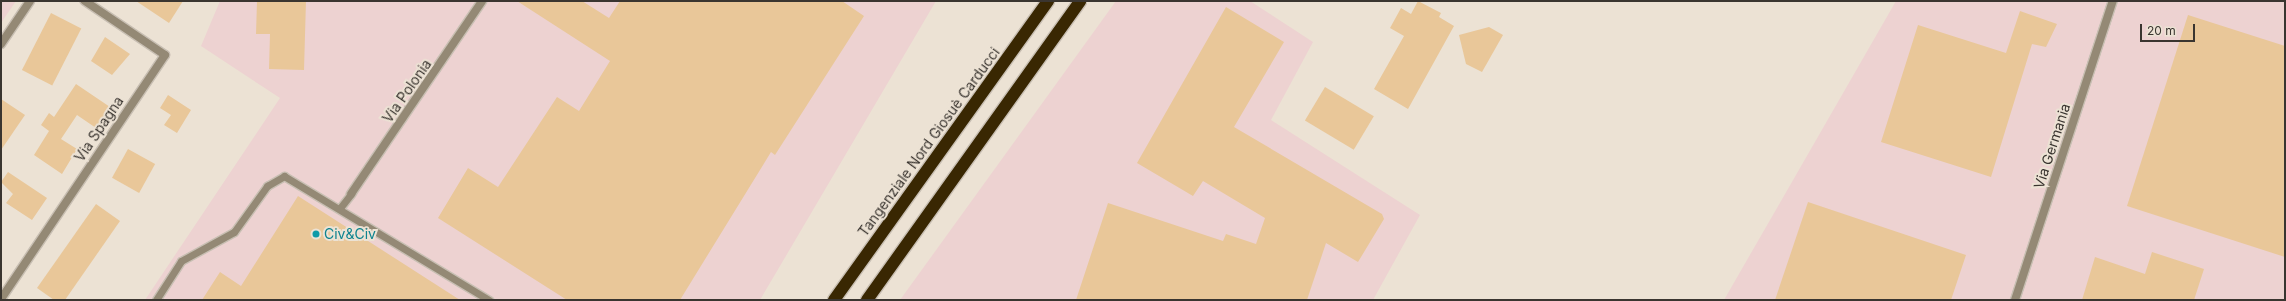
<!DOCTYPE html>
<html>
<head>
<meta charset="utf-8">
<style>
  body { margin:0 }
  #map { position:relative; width:2286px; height:301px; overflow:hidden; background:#ece2d4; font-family:Inter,sans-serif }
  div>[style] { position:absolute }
  .industrial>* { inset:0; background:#edd2d1 }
  .building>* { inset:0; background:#e9c799; transform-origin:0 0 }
  .roads { filter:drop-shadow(1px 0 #c8bfb3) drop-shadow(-1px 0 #c8bfb3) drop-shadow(0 1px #c8bfb3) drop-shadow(0 -1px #c8bfb3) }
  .lane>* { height:7px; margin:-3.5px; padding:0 3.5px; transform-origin:3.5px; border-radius:3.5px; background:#948975 }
  .street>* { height:8px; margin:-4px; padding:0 4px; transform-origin:4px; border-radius:4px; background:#948975 }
  .highway>* { height:12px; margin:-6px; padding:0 6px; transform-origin:6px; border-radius:6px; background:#392702 }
  .dots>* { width:11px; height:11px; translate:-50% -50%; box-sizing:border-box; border:2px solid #ece2d4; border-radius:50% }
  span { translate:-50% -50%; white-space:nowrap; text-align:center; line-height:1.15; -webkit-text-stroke:4px #ece2d4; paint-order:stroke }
  .street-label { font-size:14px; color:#3a3530 }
  .culture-label { font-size:14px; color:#0d838f }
  .left { translate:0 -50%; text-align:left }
  .frame { position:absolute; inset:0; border:2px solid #3a3530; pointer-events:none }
  .scale { position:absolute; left:2140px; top:24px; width:55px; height:18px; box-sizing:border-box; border:2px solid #3a3530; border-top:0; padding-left:5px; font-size:12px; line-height:14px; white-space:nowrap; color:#3a3530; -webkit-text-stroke:3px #ece2d4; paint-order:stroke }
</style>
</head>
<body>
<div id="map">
  <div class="industrial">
    <i style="clip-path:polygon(1px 1px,16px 1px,1px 23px)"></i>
    <i style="clip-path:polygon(220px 1px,936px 1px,760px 300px,145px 300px,280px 98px,201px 46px)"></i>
    <i style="clip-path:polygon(1116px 1px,1250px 1px,1313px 42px,1271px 120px,1420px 215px,1373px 300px,900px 300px)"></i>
    <i style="clip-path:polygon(1896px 1px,2285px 1px,2285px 300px,1724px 300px)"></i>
  </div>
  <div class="building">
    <i style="clip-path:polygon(136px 1px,183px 1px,169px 23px)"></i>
    <i style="clip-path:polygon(257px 1px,306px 1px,304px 70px,269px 69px,270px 34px,256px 34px)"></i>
    <i style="clip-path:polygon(517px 1px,582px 1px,609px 18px,620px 1px,842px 1px,864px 16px,775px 155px,771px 152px,680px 300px,567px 300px,438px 218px,468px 168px,498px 187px,557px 97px,579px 111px,610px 61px)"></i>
    <i style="clip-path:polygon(1418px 1px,1441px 13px,1439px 17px,1454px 26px,1408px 109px,1374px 89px,1404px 36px,1390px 28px,1401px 8px,1411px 14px)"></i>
    <i style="clip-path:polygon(1226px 7px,1284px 42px,1234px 127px,1382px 214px,1384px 219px,1358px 262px,1326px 243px,1307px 300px,1076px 300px,1108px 203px,1223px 241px,1226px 234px,1256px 244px,1265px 218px,1203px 181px,1193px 196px,1137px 163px)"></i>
    <i style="clip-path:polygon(2020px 11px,2057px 24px,2046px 47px,2032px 44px,1991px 177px,1881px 142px,1918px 25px,2006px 53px)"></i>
    <i style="left:51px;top:13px;width:34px;height:64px;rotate:27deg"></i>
    <i style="clip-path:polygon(2188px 15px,2285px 46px,2285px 257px,2127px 206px)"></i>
    <i style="clip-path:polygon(1489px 27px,1503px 35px,1482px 72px,1466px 64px,1459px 35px)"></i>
    <i style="clip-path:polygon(105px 37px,130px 54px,112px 75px,91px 61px)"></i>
    <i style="clip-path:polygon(76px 84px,110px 107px,96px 128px,77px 115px,61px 139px,77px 149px,62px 174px,34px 155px,49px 131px,41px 125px,49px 113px,54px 117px)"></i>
    <i style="left:1325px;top:87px;width:57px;height:39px;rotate:31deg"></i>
    <i style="clip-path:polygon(168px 95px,191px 110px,177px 133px,164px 125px,171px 115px,160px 108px)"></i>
    <i style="clip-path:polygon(1px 99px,25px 115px,1px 150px)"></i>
    <i style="left:128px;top:149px;width:31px;height:33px;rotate:29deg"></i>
    <i style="clip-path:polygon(8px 172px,47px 198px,32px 220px,6px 203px,13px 194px,1px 182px)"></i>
    <i style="clip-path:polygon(298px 196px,460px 300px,202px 300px,220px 272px,241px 286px)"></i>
    <i style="clip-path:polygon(1808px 202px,1966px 255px,1951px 300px,1775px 300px)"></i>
    <i style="clip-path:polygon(96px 204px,120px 221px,65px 300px,54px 300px,37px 288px)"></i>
    <i style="clip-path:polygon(2152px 252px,2204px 269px,2194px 300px,2082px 300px,2095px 257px,2145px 274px)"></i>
  </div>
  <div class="roads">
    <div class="lane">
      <i style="left:340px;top:208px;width:18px;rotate:-52deg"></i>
      <i style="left:156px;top:300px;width:46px;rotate:-57.3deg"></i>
      <i style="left:181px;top:261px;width:60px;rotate:-28.7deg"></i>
      <i style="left:234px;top:232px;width:57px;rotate:-54.3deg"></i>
      <i style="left:267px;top:186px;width:20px;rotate:-30deg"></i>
      <i style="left:284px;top:176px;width:240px;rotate:31.2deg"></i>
    </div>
    <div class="street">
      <i style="left:1px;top:44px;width:52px;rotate:-56deg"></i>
      <i style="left:351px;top:194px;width:233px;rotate:-55.8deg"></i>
      <i style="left:1px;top:299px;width:294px;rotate:-56.1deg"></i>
      <i style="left:165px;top:55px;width:97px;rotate:-146deg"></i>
      <i style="left:2015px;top:300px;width:315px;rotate:-71.9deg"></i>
    </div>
    <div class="highway">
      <i style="left:834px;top:300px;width:368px;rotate:-54.4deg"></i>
      <i style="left:867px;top:300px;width:367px;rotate:-54.5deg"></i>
    </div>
  </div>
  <div class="dots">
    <i style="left:316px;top:234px;background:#0f9aa8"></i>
  </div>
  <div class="street-label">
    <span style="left:407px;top:91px;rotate:-55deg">Via Polonia</span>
    <span style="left:99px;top:129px;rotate:-56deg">Via Spagna</span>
    <span style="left:929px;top:142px;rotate:-54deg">Tangenziale Nord Giosuè Carducci</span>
    <span style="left:2052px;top:146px;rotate:-72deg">Via Germania</span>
  </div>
  <div class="culture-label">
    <span class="left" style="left:324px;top:234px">Civ&amp;Civ</span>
  </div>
  <div class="frame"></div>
  <div class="scale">20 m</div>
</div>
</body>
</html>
